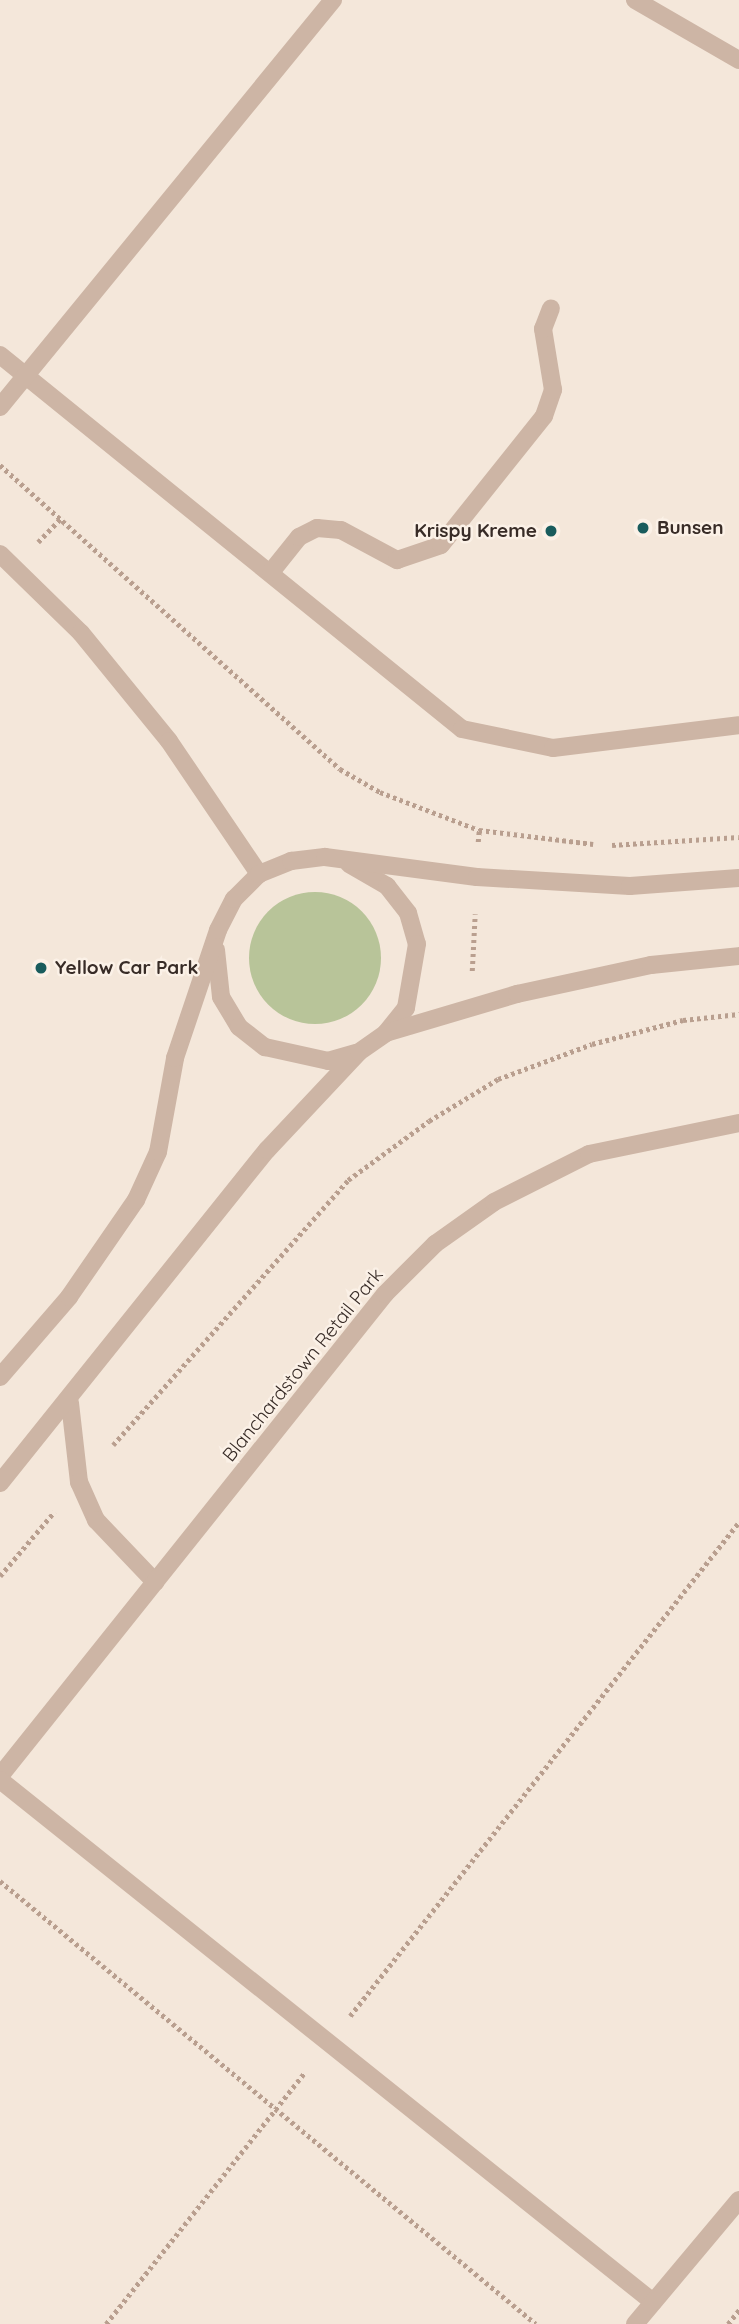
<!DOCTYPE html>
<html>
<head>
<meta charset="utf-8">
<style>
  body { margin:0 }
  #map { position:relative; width:739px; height:2324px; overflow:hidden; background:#f4e7da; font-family:Quicksand,sans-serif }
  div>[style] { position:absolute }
  .green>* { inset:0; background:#b8c499 }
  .round { border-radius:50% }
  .path>* { height:4.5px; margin-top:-2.25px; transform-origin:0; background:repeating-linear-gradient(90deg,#b99f8f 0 3.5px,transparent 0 7px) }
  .lane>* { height:18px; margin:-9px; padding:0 9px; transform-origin:9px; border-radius:9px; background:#cdb5a5 }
  .street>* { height:18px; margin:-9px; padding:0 9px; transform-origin:9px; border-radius:9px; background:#cdb5a5 }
  .dots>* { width:19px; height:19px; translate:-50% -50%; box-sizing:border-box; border:4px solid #fbf1e7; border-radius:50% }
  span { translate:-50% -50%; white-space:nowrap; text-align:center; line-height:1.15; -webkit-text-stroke:5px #fbf1e7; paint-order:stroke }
  .poi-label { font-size:19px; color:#382c27; font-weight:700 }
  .left { translate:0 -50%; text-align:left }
  .right { translate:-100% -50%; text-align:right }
  .street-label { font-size:19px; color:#382c27 }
</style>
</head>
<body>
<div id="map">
  <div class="green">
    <i class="round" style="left:249px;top:892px;width:132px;height:132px"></i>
  </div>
  <div class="path">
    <i style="left:0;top:465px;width:456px;rotate:41.8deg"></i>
    <i style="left:340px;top:769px;width:46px;rotate:29.9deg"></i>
    <i style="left:380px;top:792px;width:106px;rotate:21deg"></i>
    <i style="left:38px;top:542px;width:35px;rotate:-46deg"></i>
    <i style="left:478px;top:842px;width:12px;rotate:-85deg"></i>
    <i style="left:479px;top:830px;width:115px;rotate:7deg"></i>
    <i style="left:612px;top:845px;width:127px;rotate:-3.6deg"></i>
    <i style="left:472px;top:971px;width:57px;rotate:-87deg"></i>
    <i style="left:113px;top:1445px;width:354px;rotate:-48.4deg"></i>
    <i style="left:348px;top:1180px;width:100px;rotate:-36.1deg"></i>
    <i style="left:429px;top:1121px;width:81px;rotate:-31.3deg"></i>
    <i style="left:498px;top:1079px;width:100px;rotate:-20.4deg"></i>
    <i style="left:592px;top:1044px;width:94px;rotate:-14.8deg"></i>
    <i style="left:683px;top:1020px;width:56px;rotate:-6.1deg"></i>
    <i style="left:0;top:1576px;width:84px;rotate:-49.8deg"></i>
    <i style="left:0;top:1881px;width:695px;rotate:39.57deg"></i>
    <i style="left:350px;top:2016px;width:629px;rotate:-51.78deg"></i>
    <i style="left:106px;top:2324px;width:321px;rotate:-51.7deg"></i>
    <i style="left:728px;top:2324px;width:18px;rotate:-52deg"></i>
  </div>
  <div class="lane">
    <i style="left:635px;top:0;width:120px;rotate:30deg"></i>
    <i style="left:0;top:355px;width:594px;rotate:38.99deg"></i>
    <i style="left:462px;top:729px;width:93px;rotate:11.8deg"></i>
    <i style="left:553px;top:748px;width:187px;rotate:-7deg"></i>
    <i style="left:0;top:407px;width:526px;rotate:-50.71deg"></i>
    <i style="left:271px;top:572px;width:45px;rotate:-51.3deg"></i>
    <i style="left:299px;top:537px;width:20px;rotate:-27deg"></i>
    <i style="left:317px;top:528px;width:24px;rotate:5deg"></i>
    <i style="left:341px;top:530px;width:64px;rotate:28.2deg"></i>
    <i style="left:397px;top:560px;width:46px;rotate:-18.8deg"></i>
    <i style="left:441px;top:545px;width:165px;rotate:-51.4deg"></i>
    <i style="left:544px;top:416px;width:28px;rotate:-71deg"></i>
    <i style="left:553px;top:390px;width:62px;rotate:-99.3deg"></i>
    <i style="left:543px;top:329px;width:22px;rotate:-69deg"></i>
    <i style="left:70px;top:1403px;width:80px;rotate:83.5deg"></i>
    <i style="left:79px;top:1482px;width:42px;rotate:65.9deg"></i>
    <i style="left:96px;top:1520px;width:86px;rotate:46.4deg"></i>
    <i style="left:0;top:1776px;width:617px;rotate:-51.38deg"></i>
    <i style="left:385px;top:1294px;width:71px;rotate:-45deg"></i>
    <i style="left:435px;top:1244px;width:72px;rotate:-35.4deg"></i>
    <i style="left:494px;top:1202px;width:106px;rotate:-26.8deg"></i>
    <i style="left:589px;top:1154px;width:153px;rotate:-11.7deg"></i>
    <i style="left:0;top:1780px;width:836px;rotate:38.64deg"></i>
    <i style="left:635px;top:2324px;width:162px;rotate:-50deg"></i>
  </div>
  <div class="street">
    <i style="left:0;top:554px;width:113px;rotate:44.3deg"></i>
    <i style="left:81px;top:633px;width:139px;rotate:50.8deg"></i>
    <i style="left:169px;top:741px;width:161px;rotate:55.9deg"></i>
    <i style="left:349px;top:864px;width:44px;rotate:30.1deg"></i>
    <i style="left:387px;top:886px;width:34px;rotate:52deg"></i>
    <i style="left:408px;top:913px;width:32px;rotate:74deg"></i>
    <i style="left:417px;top:944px;width:65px;rotate:99.8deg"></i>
    <i style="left:406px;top:1008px;width:32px;rotate:129deg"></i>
    <i style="left:216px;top:950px;width:47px;rotate:83.9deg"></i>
    <i style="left:221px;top:997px;width:35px;rotate:59deg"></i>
    <i style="left:239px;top:1027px;width:33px;rotate:38deg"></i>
    <i style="left:265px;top:1047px;width:65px;rotate:12.5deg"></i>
    <i style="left:328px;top:1061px;width:29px;rotate:-16deg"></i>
    <i style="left:0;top:1377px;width:106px;rotate:-49.2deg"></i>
    <i style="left:69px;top:1297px;width:118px;rotate:-55.4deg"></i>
    <i style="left:136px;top:1200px;width:53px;rotate:-65.4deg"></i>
    <i style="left:158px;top:1152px;width:96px;rotate:-79.7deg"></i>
    <i style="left:175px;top:1058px;width:135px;rotate:-71.4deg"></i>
    <i style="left:218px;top:930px;width:35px;rotate:-63deg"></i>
    <i style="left:234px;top:899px;width:35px;rotate:-45deg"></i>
    <i style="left:259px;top:874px;width:35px;rotate:-22deg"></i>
    <i style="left:291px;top:861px;width:34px;rotate:-7deg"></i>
    <i style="left:325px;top:857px;width:153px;rotate:7.5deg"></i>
    <i style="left:477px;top:877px;width:153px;rotate:3.4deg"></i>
    <i style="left:630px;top:886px;width:109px;rotate:-4.2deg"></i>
    <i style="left:0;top:1483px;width:427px;rotate:-51.3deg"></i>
    <i style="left:267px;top:1150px;width:134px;rotate:-46.8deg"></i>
    <i style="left:359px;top:1052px;width:33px;rotate:-35deg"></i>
    <i style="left:386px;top:1033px;width:137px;rotate:-16.6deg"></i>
    <i style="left:517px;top:994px;width:137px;rotate:-12.2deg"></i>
    <i style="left:651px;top:965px;width:88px;rotate:-5.8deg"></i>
  </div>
  <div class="dots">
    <i style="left:643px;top:528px;background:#195c5d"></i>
    <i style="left:551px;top:531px;background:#195c5d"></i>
    <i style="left:41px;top:968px;background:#195c5d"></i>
  </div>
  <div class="poi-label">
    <span class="left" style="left:657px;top:528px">Bunsen</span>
    <span class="right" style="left:537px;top:531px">Krispy Kreme</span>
    <span class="left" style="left:55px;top:968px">Yellow Car Park</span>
  </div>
  <div class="street-label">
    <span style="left:303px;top:1365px;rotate:-51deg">Blanchardstown Retail Park</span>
  </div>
</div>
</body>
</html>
